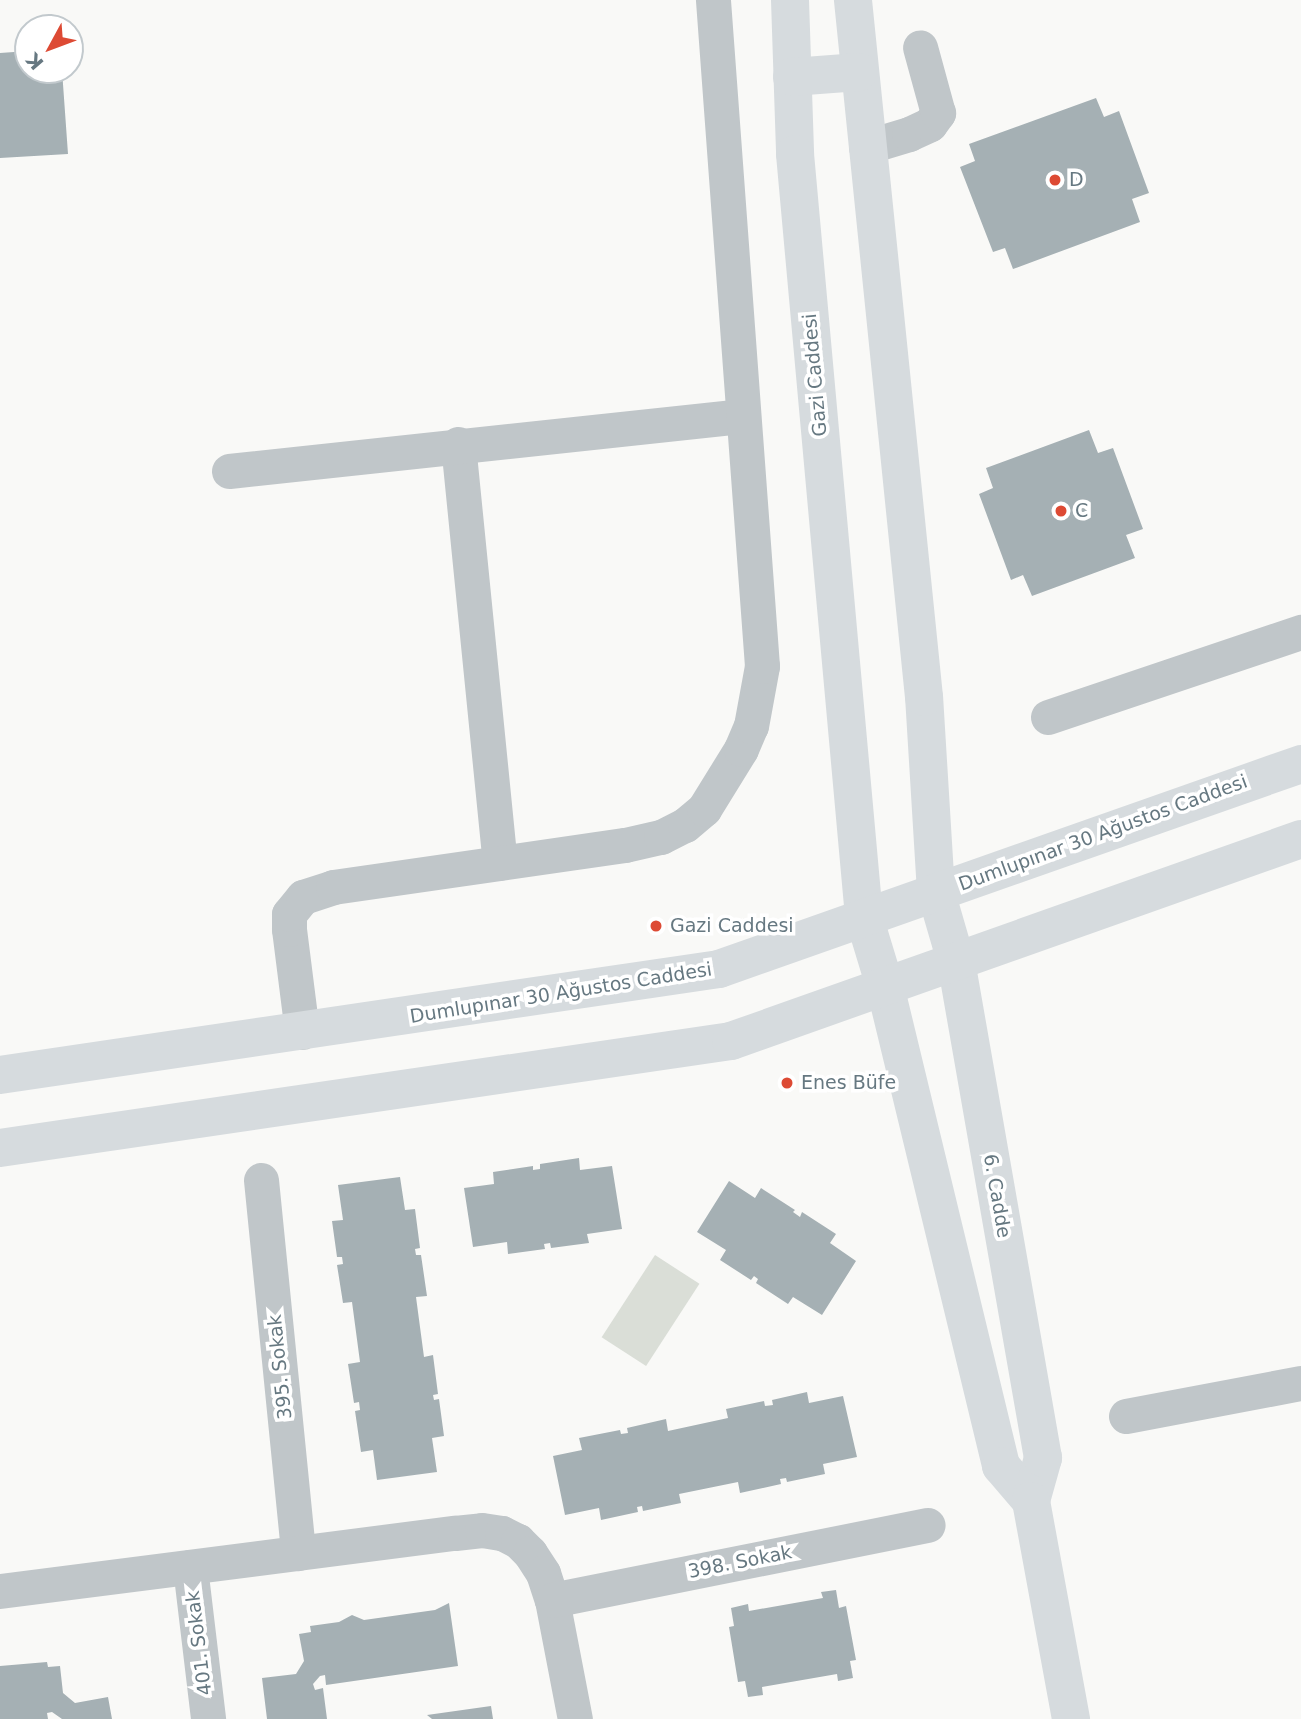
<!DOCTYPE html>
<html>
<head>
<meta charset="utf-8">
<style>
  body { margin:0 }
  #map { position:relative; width:1301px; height:1719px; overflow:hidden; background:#f9f9f7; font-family:"DejaVu Sans",sans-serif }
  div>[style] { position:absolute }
  .green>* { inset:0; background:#daded7; transform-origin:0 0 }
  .building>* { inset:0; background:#a5b0b4 }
  .minor>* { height:35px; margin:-17.5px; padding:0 17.5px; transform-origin:17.5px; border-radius:17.5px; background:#c0c6c9 }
  .major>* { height:38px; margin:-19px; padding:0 19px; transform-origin:19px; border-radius:19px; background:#d6dbde }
  .dots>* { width:19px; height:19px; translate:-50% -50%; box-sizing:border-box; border:4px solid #fff; border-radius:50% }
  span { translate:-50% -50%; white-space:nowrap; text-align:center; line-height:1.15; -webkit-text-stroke:7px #fff; paint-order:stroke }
  .poi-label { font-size:19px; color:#667881 }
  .left { translate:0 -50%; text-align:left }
  .street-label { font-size:19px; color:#667881 }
  .north { position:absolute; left:14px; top:14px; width:70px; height:70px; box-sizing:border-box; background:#fff; border:2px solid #c2c9cd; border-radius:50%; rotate:229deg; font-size:19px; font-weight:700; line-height:28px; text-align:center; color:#667881 }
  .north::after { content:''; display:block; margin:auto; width:24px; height:32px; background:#dd4a34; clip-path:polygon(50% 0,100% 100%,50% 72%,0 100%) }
</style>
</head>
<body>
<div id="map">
  <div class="green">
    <i style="left:655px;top:1255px;width:53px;height:98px;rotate:33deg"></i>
  </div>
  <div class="building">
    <i style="clip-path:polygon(28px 51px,28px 70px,62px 70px,68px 154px,0 158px,0 53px)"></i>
    <i style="clip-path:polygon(1096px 98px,1104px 117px,1119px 111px,1149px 193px,1132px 199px,1140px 222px,1013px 269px,1005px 248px,993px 252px,960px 167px,975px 161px,969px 144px)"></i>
    <i style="clip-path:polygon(1089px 430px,1098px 453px,1113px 448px,1143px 529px,1126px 535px,1135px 558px,1032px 596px,1023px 575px,1011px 580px,979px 494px,993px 488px,986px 468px)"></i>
    <i style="clip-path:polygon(579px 1158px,580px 1170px,612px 1166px,622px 1229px,587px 1234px,589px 1243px,551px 1248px,550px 1243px,544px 1244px,545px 1249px,508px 1254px,507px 1242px,473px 1247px,464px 1188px,494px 1184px,493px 1172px,533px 1166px,533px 1170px,540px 1169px,540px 1164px)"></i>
    <i style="clip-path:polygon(400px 1177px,405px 1210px,415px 1209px,420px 1248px,415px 1249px,416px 1255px,421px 1255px,427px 1296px,416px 1297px,424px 1357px,433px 1355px,438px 1394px,433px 1395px,434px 1400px,439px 1399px,444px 1436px,432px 1438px,437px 1472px,377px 1480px,373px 1450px,361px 1452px,355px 1411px,360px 1410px,359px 1402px,354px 1403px,348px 1364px,360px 1362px,352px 1302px,343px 1303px,337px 1265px,343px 1264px,342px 1257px,337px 1257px,332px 1221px,343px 1220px,338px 1185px)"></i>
    <i style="clip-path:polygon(729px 1181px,755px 1198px,761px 1188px,795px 1210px,793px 1212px,800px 1217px,802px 1212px,836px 1234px,830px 1243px,856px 1261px,822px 1315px,793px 1297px,788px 1304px,756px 1283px,758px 1279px,754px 1276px,751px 1280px,720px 1260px,726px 1250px,697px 1232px)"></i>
    <i style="clip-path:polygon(807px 1392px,809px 1403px,843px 1396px,857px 1457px,823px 1464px,825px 1474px,787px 1482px,786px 1478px,780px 1479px,781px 1484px,740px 1493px,738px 1482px,679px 1494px,681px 1503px,643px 1511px,642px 1506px,637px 1507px,638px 1512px,601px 1520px,599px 1508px,565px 1515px,553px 1456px,582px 1450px,579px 1438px,620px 1430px,621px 1434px,628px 1433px,627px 1428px,666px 1419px,668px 1431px,728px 1418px,726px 1409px,764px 1401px,765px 1406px,773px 1405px,772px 1400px)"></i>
    <i style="clip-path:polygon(836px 1590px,839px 1608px,846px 1606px,856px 1660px,850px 1661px,853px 1678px,838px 1681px,837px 1674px,762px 1687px,763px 1695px,748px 1697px,745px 1681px,738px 1682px,729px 1627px,734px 1626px,731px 1608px,748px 1604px,749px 1611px,823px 1598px,821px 1592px)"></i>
    <i style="clip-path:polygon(449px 1603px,458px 1666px,326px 1685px,325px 1675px,320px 1676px,313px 1684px,315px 1690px,323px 1688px,327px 1719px,267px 1719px,262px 1678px,296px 1674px,304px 1661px,299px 1634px,311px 1632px,310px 1626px,339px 1622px,352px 1615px,364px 1620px,435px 1610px)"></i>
    <i style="clip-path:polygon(47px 1662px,48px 1667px,60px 1666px,63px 1693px,75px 1703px,108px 1697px,112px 1719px,62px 1719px,52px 1712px,47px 1713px,48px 1719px,0 1719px,0 1666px)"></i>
    <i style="clip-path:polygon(491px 1706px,493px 1719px,432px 1719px,427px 1715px)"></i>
  </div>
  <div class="minor">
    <i style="left:866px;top:147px;width:45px;rotate:-16.8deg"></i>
    <i style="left:909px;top:134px;width:23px;rotate:-25deg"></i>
    <i style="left:930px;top:124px;width:14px;rotate:-54deg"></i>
    <i style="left:938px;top:113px;width:68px;rotate:-105.3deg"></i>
    <i style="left:458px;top:444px;width:421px;rotate:84.3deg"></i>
    <i style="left:229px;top:471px;width:517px;rotate:-6.11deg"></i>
    <i style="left:1048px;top:717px;width:267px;rotate:-18.6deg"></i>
    <i style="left:302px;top:1032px;width:104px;rotate:-97.2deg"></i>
    <i style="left:289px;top:929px;width:15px;rotate:-90deg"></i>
    <i style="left:289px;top:914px;width:22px;rotate:-51deg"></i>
    <i style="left:303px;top:897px;width:32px;rotate:-18deg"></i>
    <i style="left:333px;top:887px;width:295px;rotate:-8.2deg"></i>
    <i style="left:625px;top:845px;width:37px;rotate:-13deg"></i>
    <i style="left:661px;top:837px;width:27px;rotate:-27deg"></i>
    <i style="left:685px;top:825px;width:25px;rotate:-40deg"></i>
    <i style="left:704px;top:809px;width:70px;rotate:-58.3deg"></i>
    <i style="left:741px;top:749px;width:25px;rotate:-67deg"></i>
    <i style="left:751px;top:726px;width:61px;rotate:-79.6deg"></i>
    <i style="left:762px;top:666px;width:668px;rotate:-94.21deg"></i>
    <i style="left:261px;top:1180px;width:375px;rotate:84.3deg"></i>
    <i style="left:1126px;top:1416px;width:178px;rotate:-10.7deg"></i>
    <i style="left:190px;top:1567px;width:153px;rotate:83.2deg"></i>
    <i style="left:0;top:1591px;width:459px;rotate:-7.3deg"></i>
    <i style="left:455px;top:1533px;width:27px;rotate:-6deg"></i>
    <i style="left:482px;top:1530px;width:20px;rotate:9deg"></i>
    <i style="left:502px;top:1533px;width:18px;rotate:27deg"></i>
    <i style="left:518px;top:1541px;width:17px;rotate:45deg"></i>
    <i style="left:530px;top:1553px;width:24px;rotate:57deg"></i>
    <i style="left:543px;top:1573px;width:28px;rotate:72deg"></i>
    <i style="left:552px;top:1600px;width:121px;rotate:79.1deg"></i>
    <i style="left:552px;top:1600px;width:383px;rotate:-11.3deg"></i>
  </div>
  <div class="major">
    <i style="left:790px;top:0;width:154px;rotate:88.1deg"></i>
    <i style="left:795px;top:154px;width:766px;rotate:84.83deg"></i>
    <i style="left:864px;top:917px;width:72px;rotate:73.1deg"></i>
    <i style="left:885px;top:986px;width:494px;rotate:76.4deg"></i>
    <i style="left:1001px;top:1466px;width:46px;rotate:49.4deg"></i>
    <i style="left:1031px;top:1501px;width:45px;rotate:-74.4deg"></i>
    <i style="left:1043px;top:1458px;width:505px;rotate:-99.93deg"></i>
    <i style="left:956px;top:961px;width:72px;rotate:-106.2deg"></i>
    <i style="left:936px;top:892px;width:195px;rotate:-93.5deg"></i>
    <i style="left:924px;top:697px;width:701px;rotate:-95.82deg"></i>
    <i style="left:792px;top:77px;width:67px;rotate:-4.3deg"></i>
    <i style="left:0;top:1075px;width:727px;rotate:-8.39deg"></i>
    <i style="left:719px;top:969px;width:617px;rotate:-19.4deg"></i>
    <i style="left:0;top:1148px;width:739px;rotate:-8.33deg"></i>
    <i style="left:731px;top:1041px;width:605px;rotate:-19.51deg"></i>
    <i style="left:1031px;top:1501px;width:222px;rotate:79.6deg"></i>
  </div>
  <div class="dots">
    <i style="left:1055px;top:180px;background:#dd4a34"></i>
    <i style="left:1061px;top:511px;background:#dd4a34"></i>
    <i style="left:656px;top:926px;background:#dd4a34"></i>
    <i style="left:787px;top:1083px;background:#dd4a34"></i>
  </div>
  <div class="poi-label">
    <span class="left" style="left:1069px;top:180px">D</span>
    <span class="left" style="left:1075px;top:511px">C</span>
    <span class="left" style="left:670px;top:926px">Gazi Caddesi</span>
    <span class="left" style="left:801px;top:1083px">Enes Büfe</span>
  </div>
  <div class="street-label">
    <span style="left:815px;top:375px;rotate:-95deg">Gazi Caddesi</span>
    <span style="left:1103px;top:833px;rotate:-20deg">Dumlupınar 30 Ağustos Caddesi</span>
    <span style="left:561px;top:993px;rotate:-9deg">Dumlupınar 30 Ağustos Caddesi</span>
    <span style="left:997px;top:1196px;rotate:80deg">6. Cadde</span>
    <span style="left:280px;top:1367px;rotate:-96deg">395. Sokak</span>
    <span style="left:740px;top:1562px;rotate:-11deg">398. Sokak</span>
    <span style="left:199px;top:1643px;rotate:-97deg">401. Sokak</span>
  </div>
  <div class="north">K</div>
</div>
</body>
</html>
